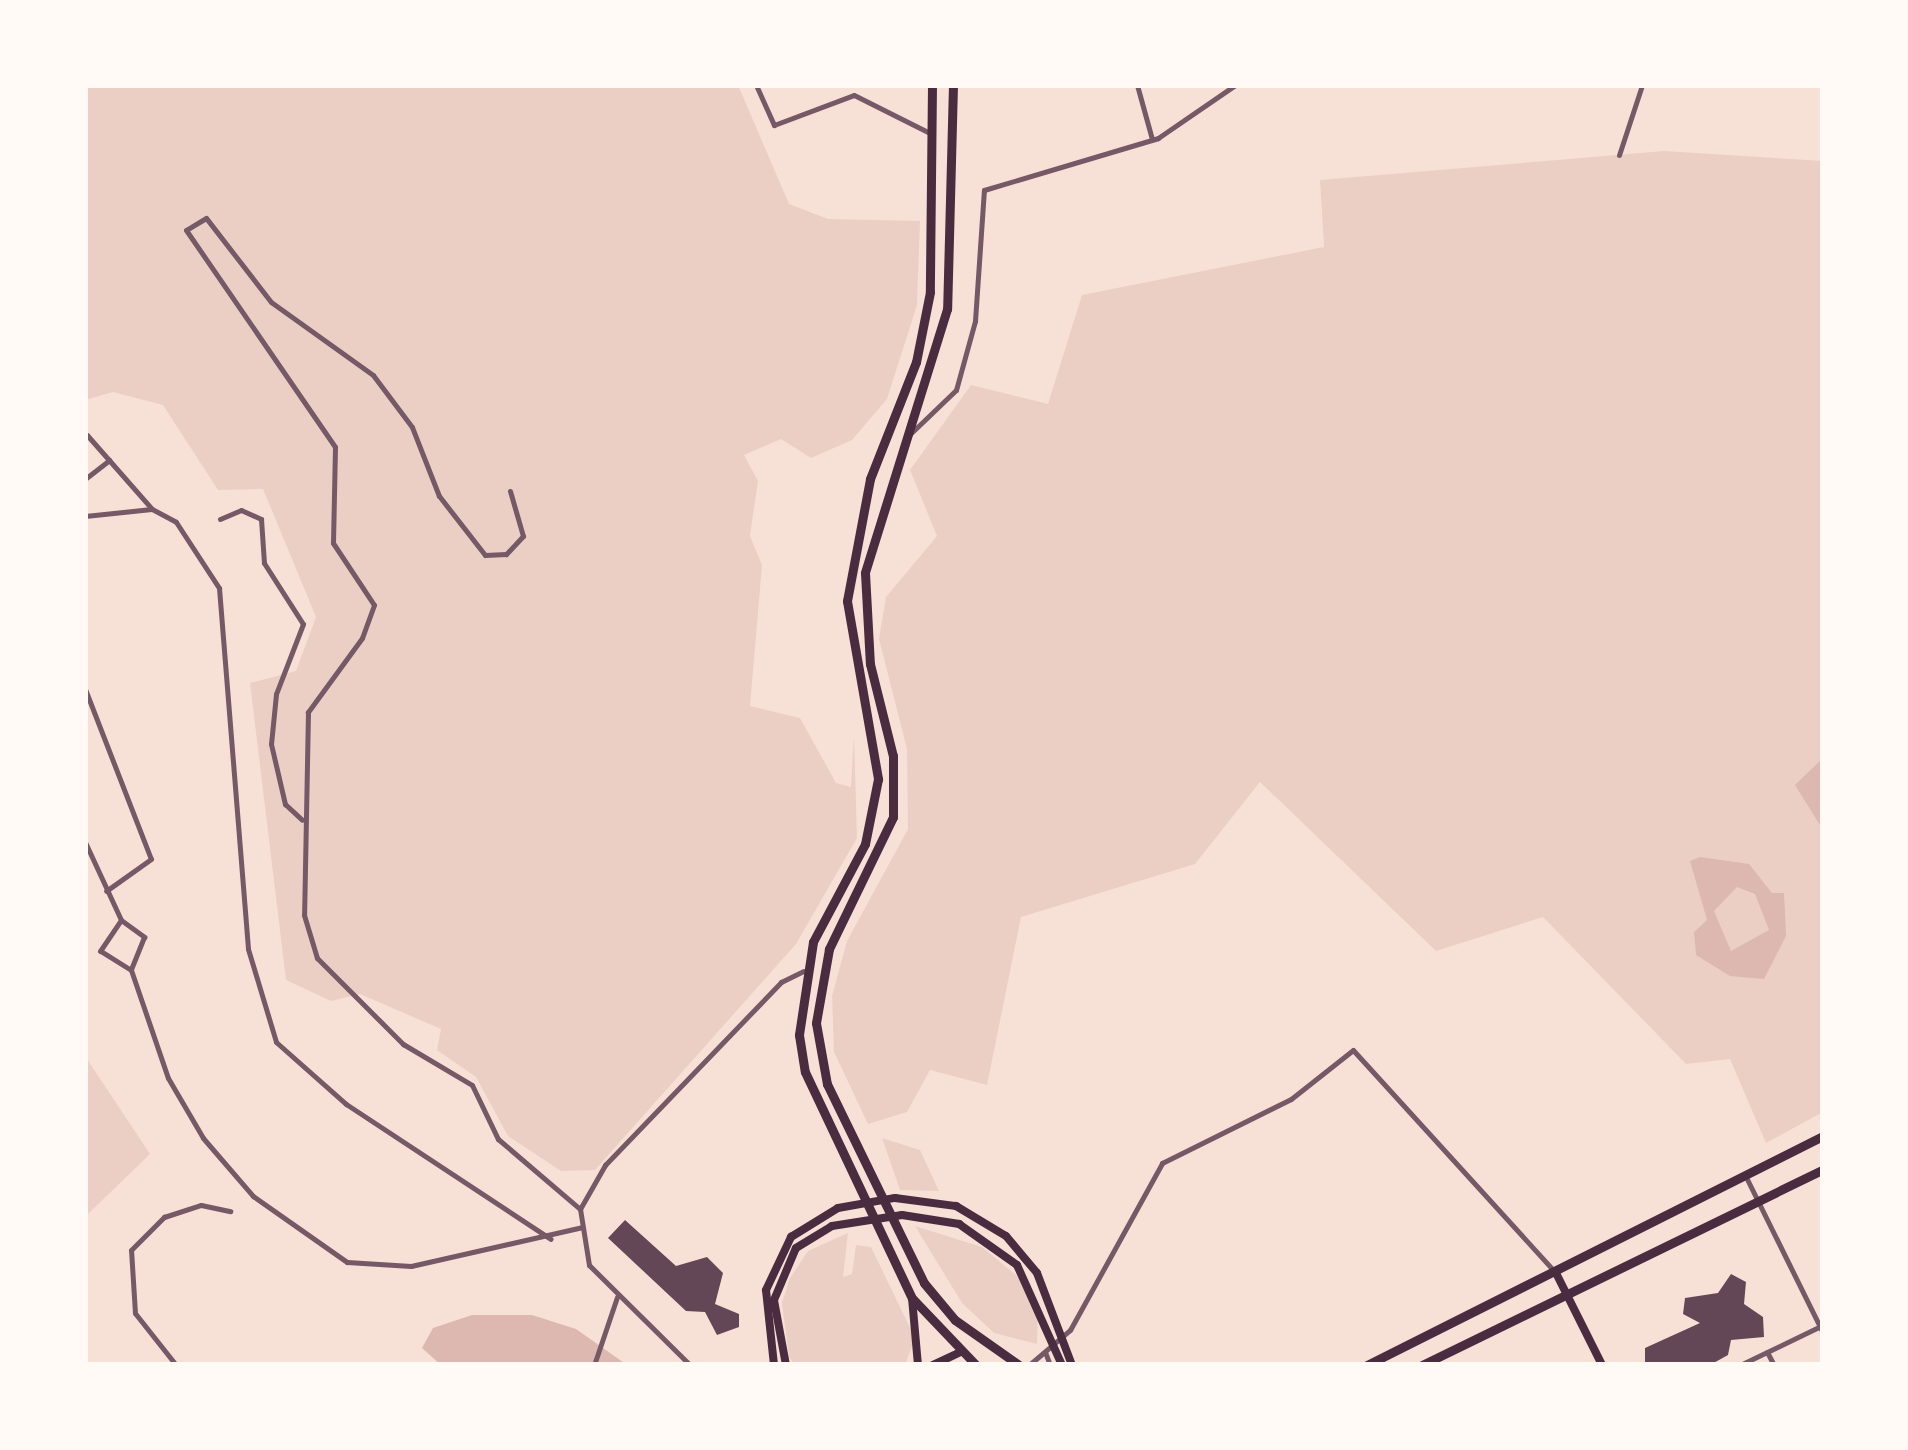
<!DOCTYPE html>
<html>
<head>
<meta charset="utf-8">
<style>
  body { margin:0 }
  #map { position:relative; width:1908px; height:1450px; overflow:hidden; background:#f7e1d7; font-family:Rubik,sans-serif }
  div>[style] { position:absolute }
  .green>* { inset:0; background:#ebcfc5 }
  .water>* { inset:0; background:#dcb8b0 }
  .building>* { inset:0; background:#644757 }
  .minor>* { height:5px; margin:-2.5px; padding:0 2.5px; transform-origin:2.5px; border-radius:2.5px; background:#755966 }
  .secondary>* { height:8px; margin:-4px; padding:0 4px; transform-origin:4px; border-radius:4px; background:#4a2c40 }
  .primary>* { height:9px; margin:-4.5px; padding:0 4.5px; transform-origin:4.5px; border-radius:4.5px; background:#4a2c40 }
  span { translate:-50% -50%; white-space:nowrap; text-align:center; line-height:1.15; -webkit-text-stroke:10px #fffaf5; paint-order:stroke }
  .frame { position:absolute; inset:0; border:88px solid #fffaf5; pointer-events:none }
</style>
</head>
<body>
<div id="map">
  <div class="green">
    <i style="clip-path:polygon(85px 85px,738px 85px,789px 204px,828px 219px,920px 221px,917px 305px,887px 399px,852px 440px,811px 458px,781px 439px,744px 455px,758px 481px,750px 536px,762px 565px,750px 706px,800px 718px,836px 783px,851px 787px,854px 735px,857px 838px,796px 944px,595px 1170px,561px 1171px,508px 1136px,476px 1077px,437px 1050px,441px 1029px,360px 994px,331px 1001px,286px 980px,250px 683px,296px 671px,316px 617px,263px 489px,218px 490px,163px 405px,113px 392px,85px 400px)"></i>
    <i style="clip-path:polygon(1664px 151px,1823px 161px,1823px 1112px,1766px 1143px,1730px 1059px,1686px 1064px,1543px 917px,1436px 951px,1260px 782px,1195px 864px,1021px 917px,987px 1085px,930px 1070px,907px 1112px,868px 1124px,834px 1052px,832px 996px,847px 941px,908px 829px,907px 749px,879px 639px,886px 597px,937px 536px,910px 470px,971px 385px,1048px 404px,1082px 295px,1324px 247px,1320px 180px)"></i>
    <i style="clip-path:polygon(85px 1056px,150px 1154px,85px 1217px)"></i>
    <i style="clip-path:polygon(882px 1138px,920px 1150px,939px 1191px,900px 1190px)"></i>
    <i style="clip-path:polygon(915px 1226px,982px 1247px,1016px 1275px,1038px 1303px,1037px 1344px,994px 1333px,962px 1303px)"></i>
    <i style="clip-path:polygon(848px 1233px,843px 1277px,852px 1274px,856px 1245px,871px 1247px,915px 1338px,905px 1365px,795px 1365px,789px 1357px,782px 1303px,790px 1278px,808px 1251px)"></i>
  </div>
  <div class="water">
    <i style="clip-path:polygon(1823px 758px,1823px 830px,1795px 785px)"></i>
    <i style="clip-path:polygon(evenodd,1700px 857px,1749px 864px,1772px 893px,1784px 893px,1786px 936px,1764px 979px,1730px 976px,1696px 955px,1694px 932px,1707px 920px,1690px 861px,1700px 857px,1737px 887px,1755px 894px,1769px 930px,1731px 951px,1714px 911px,1737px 887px)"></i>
    <i style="clip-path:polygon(472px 1315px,532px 1315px,576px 1329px,627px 1365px,441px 1365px,422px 1348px,433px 1328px)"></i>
  </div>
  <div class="building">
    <i style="clip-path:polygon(625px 1220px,676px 1266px,707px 1257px,723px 1273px,715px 1304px,739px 1314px,739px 1327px,717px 1335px,705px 1312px,686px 1311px,608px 1238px)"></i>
    <i style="clip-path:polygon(1731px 1274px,1746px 1282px,1744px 1304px,1763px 1317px,1764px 1337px,1731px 1340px,1728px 1355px,1710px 1365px,1645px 1365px,1645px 1348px,1700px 1323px,1683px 1314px,1685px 1298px,1718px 1293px)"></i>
  </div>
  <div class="minor">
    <i style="left:756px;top:85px;width:44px;rotate:65.8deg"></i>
    <i style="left:774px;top:125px;width:85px;rotate:-20.6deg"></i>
    <i style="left:854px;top:95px;width:87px;rotate:26.6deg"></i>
    <i style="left:1137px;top:85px;width:56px;rotate:74.5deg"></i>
    <i style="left:1619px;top:155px;width:74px;rotate:-71.8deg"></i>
    <i style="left:87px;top:435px;width:98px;rotate:48.7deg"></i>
    <i style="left:909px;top:435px;width:65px;rotate:-43.8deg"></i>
    <i style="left:956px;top:390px;width:72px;rotate:-74.6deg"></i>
    <i style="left:975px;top:321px;width:131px;rotate:-86.1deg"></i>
    <i style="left:984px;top:190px;width:182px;rotate:-16.6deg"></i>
    <i style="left:1158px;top:138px;width:93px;rotate:-34.5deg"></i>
    <i style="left:85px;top:479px;width:31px;rotate:-38deg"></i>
    <i style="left:510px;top:491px;width:47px;rotate:73.9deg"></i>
    <i style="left:523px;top:536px;width:25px;rotate:133deg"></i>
    <i style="left:506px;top:554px;width:21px;rotate:177deg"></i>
    <i style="left:485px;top:555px;width:75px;rotate:-127.9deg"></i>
    <i style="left:439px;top:496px;width:74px;rotate:-111.4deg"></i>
    <i style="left:412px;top:427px;width:65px;rotate:-126.9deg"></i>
    <i style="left:373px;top:375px;width:125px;rotate:-144.4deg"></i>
    <i style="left:271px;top:302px;width:106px;rotate:-127.7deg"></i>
    <i style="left:206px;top:218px;width:23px;rotate:149deg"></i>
    <i style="left:186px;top:230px;width:263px;rotate:55.5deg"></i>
    <i style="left:335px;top:447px;width:96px;rotate:91.2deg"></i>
    <i style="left:333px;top:543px;width:74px;rotate:56.5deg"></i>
    <i style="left:374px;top:605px;width:35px;rotate:110deg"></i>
    <i style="left:362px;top:638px;width:92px;rotate:126.1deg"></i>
    <i style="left:308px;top:712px;width:203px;rotate:91.1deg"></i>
    <i style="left:304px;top:915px;width:45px;rotate:73.2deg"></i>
    <i style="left:317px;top:958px;width:122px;rotate:45deg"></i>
    <i style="left:403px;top:1044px;width:80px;rotate:30.7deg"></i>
    <i style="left:472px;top:1085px;width:60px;rotate:64.3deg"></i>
    <i style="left:498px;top:1139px;width:108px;rotate:40.5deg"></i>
    <i style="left:85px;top:516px;width:67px;rotate:-6deg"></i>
    <i style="left:152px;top:509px;width:27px;rotate:28deg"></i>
    <i style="left:176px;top:522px;width:79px;rotate:56.9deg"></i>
    <i style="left:219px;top:588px;width:362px;rotate:85.4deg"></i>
    <i style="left:248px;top:949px;width:97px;rotate:73.2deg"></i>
    <i style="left:276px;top:1042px;width:94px;rotate:41.5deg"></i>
    <i style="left:346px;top:1104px;width:245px;rotate:33.4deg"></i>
    <i style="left:220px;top:519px;width:23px;rotate:-23deg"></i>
    <i style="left:241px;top:510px;width:22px;rotate:24deg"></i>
    <i style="left:261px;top:519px;width:44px;rotate:86.1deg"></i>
    <i style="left:264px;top:563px;width:72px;rotate:57.4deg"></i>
    <i style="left:303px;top:624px;width:75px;rotate:111.1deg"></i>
    <i style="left:276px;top:694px;width:50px;rotate:95.7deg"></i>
    <i style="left:271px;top:744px;width:62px;rotate:76.9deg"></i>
    <i style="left:285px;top:804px;width:23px;rotate:43deg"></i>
    <i style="left:85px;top:689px;width:182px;rotate:68.8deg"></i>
    <i style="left:151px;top:859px;width:55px;rotate:144.6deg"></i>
    <i style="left:85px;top:842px;width:86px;rotate:65.2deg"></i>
    <i style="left:121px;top:920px;width:29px;rotate:36deg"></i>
    <i style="left:144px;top:937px;width:35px;rotate:112deg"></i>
    <i style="left:131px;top:970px;width:36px;rotate:-148deg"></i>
    <i style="left:100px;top:951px;width:37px;rotate:-56deg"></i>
    <i style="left:131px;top:970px;width:114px;rotate:71.1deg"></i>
    <i style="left:168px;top:1078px;width:69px;rotate:59.7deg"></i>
    <i style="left:203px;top:1138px;width:77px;rotate:49.2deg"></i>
    <i style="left:253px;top:1196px;width:115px;rotate:35.1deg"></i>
    <i style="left:347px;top:1262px;width:64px;rotate:3.6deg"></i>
    <i style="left:411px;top:1266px;width:176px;rotate:-12.8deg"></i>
    <i style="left:1745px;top:1175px;width:176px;rotate:63.7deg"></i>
    <i style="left:1045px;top:1352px;width:14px;rotate:69deg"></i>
    <i style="left:1767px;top:1352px;width:15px;rotate:62deg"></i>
    <i style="left:176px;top:1365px;width:66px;rotate:-128.3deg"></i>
    <i style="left:135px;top:1313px;width:63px;rotate:-93.6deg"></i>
    <i style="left:131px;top:1250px;width:47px;rotate:-45deg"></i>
    <i style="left:164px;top:1217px;width:39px;rotate:-18deg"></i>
    <i style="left:201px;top:1205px;width:30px;rotate:12deg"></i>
    <i style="left:594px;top:1365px;width:72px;rotate:-71.3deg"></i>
    <i style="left:690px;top:1365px;width:142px;rotate:-135.3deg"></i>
    <i style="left:589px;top:1265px;width:57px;rotate:-99.1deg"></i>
    <i style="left:580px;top:1209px;width:51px;rotate:-60.4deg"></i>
    <i style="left:605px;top:1165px;width:254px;rotate:-46.1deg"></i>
    <i style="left:781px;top:982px;width:25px;rotate:-26deg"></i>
    <i style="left:1029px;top:1365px;width:54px;rotate:-40.5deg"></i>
    <i style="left:1070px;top:1330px;width:191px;rotate:-61.1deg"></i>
    <i style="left:1162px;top:1163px;width:144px;rotate:-26.4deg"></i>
    <i style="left:1291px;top:1099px;width:79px;rotate:-38.3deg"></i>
    <i style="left:1353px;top:1050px;width:299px;rotate:47.7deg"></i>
    <i style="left:1740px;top:1365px;width:92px;rotate:-25.7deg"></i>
  </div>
  <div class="secondary">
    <i style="left:1556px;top:1273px;width:103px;rotate:63.4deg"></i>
    <i style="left:912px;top:1298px;width:67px;rotate:84.9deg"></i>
    <i style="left:774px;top:1365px;width:75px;rotate:-96.1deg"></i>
    <i style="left:766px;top:1290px;width:59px;rotate:-64.7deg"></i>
    <i style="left:791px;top:1237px;width:55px;rotate:-31.7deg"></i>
    <i style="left:838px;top:1208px;width:58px;rotate:-10deg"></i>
    <i style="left:895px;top:1198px;width:62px;rotate:7.5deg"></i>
    <i style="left:956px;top:1206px;width:58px;rotate:31deg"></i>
    <i style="left:1006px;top:1236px;width:48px;rotate:50deg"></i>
    <i style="left:1037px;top:1273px;width:98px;rotate:69.2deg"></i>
    <i style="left:786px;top:1365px;width:66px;rotate:-100.5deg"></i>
    <i style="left:774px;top:1300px;width:56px;rotate:-67.1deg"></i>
    <i style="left:796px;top:1248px;width:42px;rotate:-31.4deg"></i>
    <i style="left:832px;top:1226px;width:71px;rotate:-8.9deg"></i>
    <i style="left:902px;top:1215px;width:58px;rotate:9deg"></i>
    <i style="left:959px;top:1224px;width:71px;rotate:35.3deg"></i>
    <i style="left:1017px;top:1265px;width:110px;rotate:65.8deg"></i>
    <i style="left:933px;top:1365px;width:29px;rotate:-25deg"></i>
  </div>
  <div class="primary">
    <i style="left:932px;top:85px;width:207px;rotate:90.6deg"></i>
    <i style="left:930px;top:292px;width:71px;rotate:101.3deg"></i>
    <i style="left:916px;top:362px;width:126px;rotate:111.5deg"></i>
    <i style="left:870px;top:479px;width:124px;rotate:100.7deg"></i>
    <i style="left:847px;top:601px;width:181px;rotate:80.1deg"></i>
    <i style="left:878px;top:779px;width:66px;rotate:101.3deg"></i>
    <i style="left:865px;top:844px;width:111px;rotate:118deg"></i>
    <i style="left:813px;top:942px;width:94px;rotate:98.6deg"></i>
    <i style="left:799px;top:1035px;width:37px;rotate:81deg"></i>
    <i style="left:805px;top:1072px;width:250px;rotate:64.7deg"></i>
    <i style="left:912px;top:1298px;width:93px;rotate:46.3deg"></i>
    <i style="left:953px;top:85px;width:224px;rotate:91.5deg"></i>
    <i style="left:947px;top:309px;width:276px;rotate:107.3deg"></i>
    <i style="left:865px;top:573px;width:91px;rotate:86.9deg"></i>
    <i style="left:870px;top:664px;width:95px;rotate:76deg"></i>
    <i style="left:893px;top:756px;width:61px;rotate:90deg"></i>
    <i style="left:893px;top:817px;width:147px;rotate:115.9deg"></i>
    <i style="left:829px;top:949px;width:75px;rotate:100deg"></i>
    <i style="left:816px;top:1023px;width:62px;rotate:79.8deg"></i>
    <i style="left:827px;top:1084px;width:221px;rotate:64deg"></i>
    <i style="left:924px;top:1283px;width:48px;rotate:50deg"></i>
    <i style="left:955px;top:1320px;width:78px;rotate:35.1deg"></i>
    <i style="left:1367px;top:1365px;width:510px;rotate:-26.67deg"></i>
    <i style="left:1422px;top:1365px;width:446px;rotate:-26deg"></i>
  </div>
  <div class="frame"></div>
</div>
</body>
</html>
